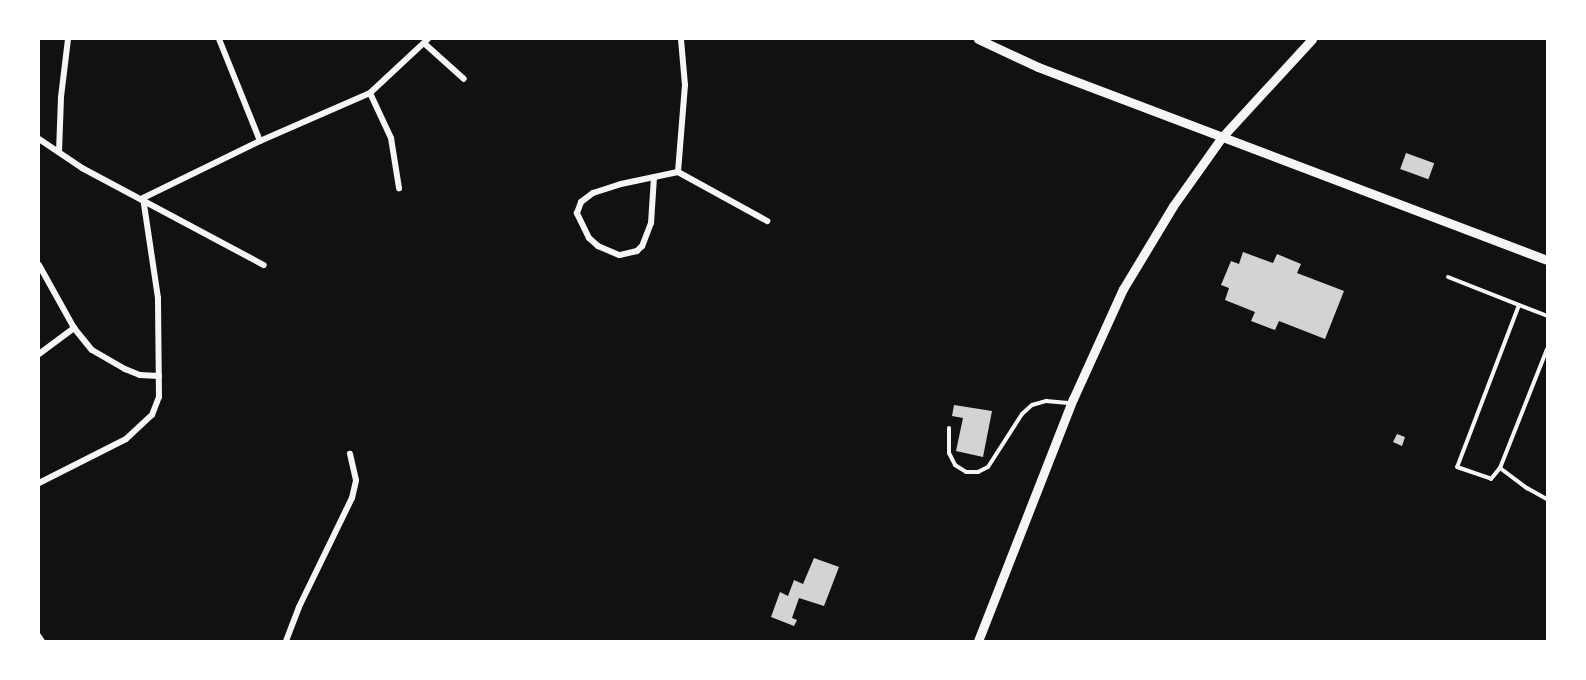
<!DOCTYPE html>
<html>
<head>
<meta charset="utf-8">
<style>
  body { margin:0 }
  #map { position:relative; width:1586px; height:680px; overflow:hidden; background:#111; font-family:Jost,sans-serif }
  div>[style] { position:absolute }
  .building>* { inset:0; background:#d3d3d3; transform-origin:0 0 }
  .service>* { height:4px; margin:-2px; padding:0 2px; transform-origin:2px; border-radius:2px; background:#f5f5f5 }
  .minor>* { height:6px; margin:-3px; padding:0 3px; transform-origin:3px; border-radius:3px; background:#f5f5f5 }
  .tertiary>* { height:9px; margin:-4.5px; padding:0 4.5px; transform-origin:4.5px; border-radius:4.5px; background:#f5f5f5 }
  span { translate:-50% -50%; white-space:nowrap; text-align:center; line-height:1.15; -webkit-text-stroke:6px #fff; paint-order:stroke }
  .frame { position:absolute; inset:0; border:40px solid #fff; pointer-events:none }
</style>
</head>
<body>
<div id="map">
  <div class="building">
    <i style="left:1406px;top:153px;width:30px;height:17px;rotate:20deg"></i>
    <i style="clip-path:polygon(1243px 252px,1273px 263px,1277px 254px,1301px 264px,1297px 273px,1344px 291px,1325px 339px,1279px 321px,1275px 330px,1251px 321px,1255px 312px,1225px 300px,1229px 288px,1221px 285px,1231px 261px,1239px 264px)"></i>
    <i style="clip-path:polygon(954px 405px,992px 411px,983px 457px,956px 451px,963px 418px,952px 416px)"></i>
    <i style="clip-path:polygon(1397px 434px,1405px 437px,1402px 446px,1393px 442px)"></i>
    <i style="clip-path:polygon(814px 558px,839px 567px,824px 606px,799px 598px,792px 618px,797px 620px,794px 626px,771px 617px,780px 592px,788px 596px,794px 580px,803px 584px)"></i>
  </div>
  <div class="service">
    <i style="left:1448px;top:277px;width:76px;rotate:21.5deg"></i>
    <i style="left:1519px;top:305px;width:173px;rotate:110.9deg"></i>
    <i style="left:1457px;top:467px;width:36px;rotate:19deg"></i>
    <i style="left:1491px;top:479px;width:14px;rotate:-51deg"></i>
    <i style="left:1500px;top:468px;width:128px;rotate:-68.4deg"></i>
    <i style="left:1519px;top:305px;width:30px;rotate:21deg"></i>
    <i style="left:949px;top:428px;width:25px;rotate:90deg"></i>
    <i style="left:949px;top:453px;width:13px;rotate:63deg"></i>
    <i style="left:955px;top:465px;width:13px;rotate:32deg"></i>
    <i style="left:966px;top:472px;width:12px"></i>
    <i style="left:978px;top:472px;width:11px;rotate:-27deg"></i>
    <i style="left:988px;top:467px;width:63px;rotate:-57.3deg"></i>
    <i style="left:1022px;top:414px;width:13px;rotate:-42deg"></i>
    <i style="left:1032px;top:405px;width:15px;rotate:-16deg"></i>
    <i style="left:1046px;top:401px;width:25px;rotate:5deg"></i>
    <i style="left:1500px;top:468px;width:34px;rotate:37deg"></i>
    <i style="left:1527px;top:488px;width:23px;rotate:29deg"></i>
    <i style="left:39px;top:635px;width:7px;rotate:56deg"></i>
  </div>
  <div class="minor">
    <i style="left:219px;top:39px;width:110px;rotate:68.1deg"></i>
    <i style="left:425px;top:44px;width:52px;rotate:41.9deg"></i>
    <i style="left:370px;top:93px;width:50px;rotate:65deg"></i>
    <i style="left:391px;top:138px;width:51px;rotate:80.9deg"></i>
    <i style="left:39px;top:139px;width:52px;rotate:34deg"></i>
    <i style="left:82px;top:168px;width:206px;rotate:28.1deg"></i>
    <i style="left:59px;top:152px;width:55px;rotate:-87.9deg"></i>
    <i style="left:61px;top:97px;width:58px;rotate:-83.1deg"></i>
    <i style="left:678px;top:172px;width:87px;rotate:-85.4deg"></i>
    <i style="left:685px;top:85px;width:46px;rotate:-95deg"></i>
    <i style="left:678px;top:172px;width:102px;rotate:28.8deg"></i>
    <i style="left:654px;top:177px;width:46px;rotate:93.7deg"></i>
    <i style="left:651px;top:223px;width:25px;rotate:111deg"></i>
    <i style="left:642px;top:246px;width:7px;rotate:135deg"></i>
    <i style="left:637px;top:251px;width:18px;rotate:167deg"></i>
    <i style="left:619px;top:255px;width:23px;rotate:-157deg"></i>
    <i style="left:598px;top:246px;width:12px;rotate:-138deg"></i>
    <i style="left:589px;top:238px;width:28px;rotate:-116deg"></i>
    <i style="left:577px;top:213px;width:12px;rotate:-70deg"></i>
    <i style="left:581px;top:202px;width:15px;rotate:-37deg"></i>
    <i style="left:593px;top:193px;width:29px;rotate:-18deg"></i>
    <i style="left:621px;top:184px;width:58px;rotate:-11.9deg"></i>
    <i style="left:143px;top:198px;width:130px;rotate:-26deg"></i>
    <i style="left:260px;top:141px;width:120px;rotate:-23.6deg"></i>
    <i style="left:370px;top:93px;width:79px;rotate:-43deg"></i>
    <i style="left:39px;top:265px;width:72px;rotate:60.9deg"></i>
    <i style="left:74px;top:328px;width:28px;rotate:51deg"></i>
    <i style="left:92px;top:350px;width:38px;rotate:30deg"></i>
    <i style="left:125px;top:369px;width:16px;rotate:22deg"></i>
    <i style="left:140px;top:375px;width:19px;rotate:3deg"></i>
    <i style="left:39px;top:354px;width:44px;rotate:-36.6deg"></i>
    <i style="left:39px;top:483px;width:97px;rotate:-26.8deg"></i>
    <i style="left:126px;top:439px;width:35px;rotate:-43deg"></i>
    <i style="left:152px;top:415px;width:19px;rotate:-69deg"></i>
    <i style="left:159px;top:397px;width:99px;rotate:-90.6deg"></i>
    <i style="left:158px;top:298px;width:101px;rotate:-98.5deg"></i>
    <i style="left:286px;top:641px;width:36px;rotate:-69deg"></i>
    <i style="left:299px;top:607px;width:121px;rotate:-64.1deg"></i>
    <i style="left:352px;top:498px;width:18px;rotate:-77deg"></i>
    <i style="left:356px;top:480px;width:27px;rotate:-103deg"></i>
  </div>
  <div class="tertiary">
    <i style="left:978px;top:39px;width:66px;rotate:25deg"></i>
    <i style="left:1038px;top:67px;width:544px;rotate:20.77deg"></i>
    <i style="left:978px;top:641px;width:260px;rotate:-68.6deg"></i>
    <i style="left:1073px;top:399px;width:121px;rotate:-65.6deg"></i>
    <i style="left:1123px;top:289px;width:97px;rotate:-58.9deg"></i>
    <i style="left:1173px;top:206px;width:85px;rotate:-54.6deg"></i>
    <i style="left:1222px;top:137px;width:133px;rotate:-47.4deg"></i>
  </div>
  <div class="frame"></div>
</div>
</body>
</html>
